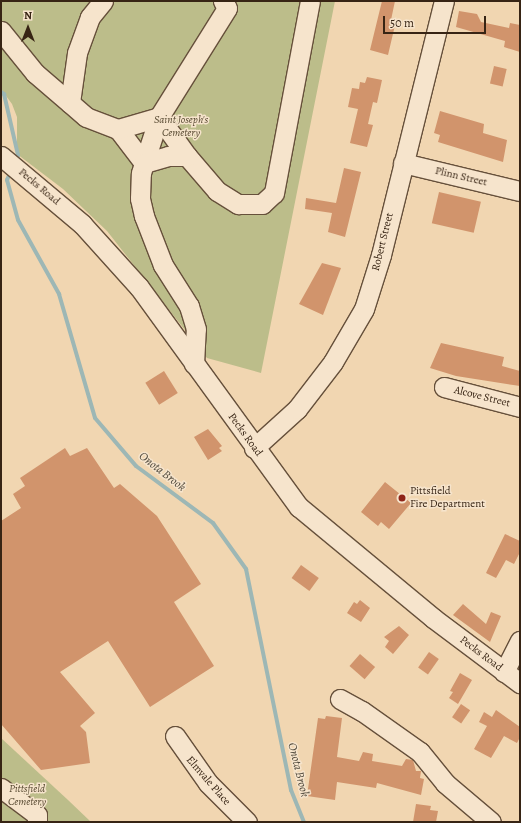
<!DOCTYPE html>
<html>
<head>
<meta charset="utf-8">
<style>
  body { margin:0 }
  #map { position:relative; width:521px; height:823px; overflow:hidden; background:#f1d6b1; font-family:Alegreya,serif }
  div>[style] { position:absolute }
  .green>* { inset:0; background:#bcbd8a }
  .stream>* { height:4px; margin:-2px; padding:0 2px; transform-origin:2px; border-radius:2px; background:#9db7b5 }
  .building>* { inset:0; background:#d1946c; transform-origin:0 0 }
  .roads { filter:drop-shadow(1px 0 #66503b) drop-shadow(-1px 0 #66503b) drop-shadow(0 1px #66503b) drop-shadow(0 -1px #66503b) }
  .minor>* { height:19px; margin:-9.5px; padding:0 9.5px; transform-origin:9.5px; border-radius:9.5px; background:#f6e4cc }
  .dots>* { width:11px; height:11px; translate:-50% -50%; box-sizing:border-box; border:2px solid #f6e4cc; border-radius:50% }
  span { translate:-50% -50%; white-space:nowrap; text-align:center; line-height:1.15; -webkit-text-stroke:3px #f6e4cc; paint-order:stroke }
  .park-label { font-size:11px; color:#584a32; font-style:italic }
  .street-label { font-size:11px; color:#372414 }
  .poi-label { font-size:11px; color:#372414 }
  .left { translate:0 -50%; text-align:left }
  .water-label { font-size:12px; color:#50493c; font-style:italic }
  .frame { position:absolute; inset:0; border:2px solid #372414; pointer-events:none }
  .north { position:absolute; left:8px; top:8px; width:40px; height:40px; -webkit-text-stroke:3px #f6e4cc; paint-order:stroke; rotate:0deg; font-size:11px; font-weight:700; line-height:16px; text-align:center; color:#372414 }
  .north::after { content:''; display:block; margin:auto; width:14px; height:18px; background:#372414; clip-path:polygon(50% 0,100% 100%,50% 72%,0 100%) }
  .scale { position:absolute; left:383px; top:16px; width:103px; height:18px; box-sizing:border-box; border:2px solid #372414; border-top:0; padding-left:5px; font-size:12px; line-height:14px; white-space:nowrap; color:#372414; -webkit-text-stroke:3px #f6e4cc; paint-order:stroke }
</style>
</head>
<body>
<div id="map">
  <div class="green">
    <i style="clip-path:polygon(1px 1px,335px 1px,261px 373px,207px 358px,107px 231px,63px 189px,17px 154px,17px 117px,12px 104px,1px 89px)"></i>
    <i style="clip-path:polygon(1px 738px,68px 800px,91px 822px,1px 822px)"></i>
  </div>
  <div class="stream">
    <i style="left:1px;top:92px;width:4px;rotate:34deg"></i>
    <i style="left:4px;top:94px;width:63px;rotate:77.1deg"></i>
    <i style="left:18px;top:155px;width:8px;rotate:113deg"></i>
    <i style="left:11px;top:171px;width:10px;rotate:114deg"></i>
    <i style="left:7px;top:180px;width:41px;rotate:74.6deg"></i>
    <i style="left:18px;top:220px;width:85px;rotate:61deg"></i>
    <i style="left:59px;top:294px;width:129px;rotate:73.8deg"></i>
    <i style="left:95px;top:418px;width:63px;rotate:49.5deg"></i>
    <i style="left:136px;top:466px;width:96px;rotate:36.5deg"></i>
    <i style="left:213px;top:523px;width:57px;rotate:54.3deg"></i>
    <i style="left:246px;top:569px;width:226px;rotate:78.5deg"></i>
    <i style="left:291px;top:790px;width:35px;rotate:68deg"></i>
  </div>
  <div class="building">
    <i style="clip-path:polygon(382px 1px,395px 1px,391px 20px,396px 21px,388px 55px,370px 50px)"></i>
    <i style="clip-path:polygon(459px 11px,477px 14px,481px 22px,509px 28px,510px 23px,520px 25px,520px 52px,504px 47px,505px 41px,456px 27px)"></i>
    <i style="left:494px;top:66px;width:13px;height:18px;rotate:13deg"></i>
    <i style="clip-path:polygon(367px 77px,382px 80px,377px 103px,373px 102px,368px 124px,373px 125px,367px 147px,350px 143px,358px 109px,348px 107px,352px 88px,359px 89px,360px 82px,365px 83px)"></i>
    <i style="clip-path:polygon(440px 111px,484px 124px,483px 133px,507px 140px,503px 162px,438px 142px,440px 135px,434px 133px)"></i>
    <i style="clip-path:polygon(344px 168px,361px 172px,345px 237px,328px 232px,332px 213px,305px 209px,306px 198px,336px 203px)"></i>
    <i style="left:439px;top:192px;width:43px;height:32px;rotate:13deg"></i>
    <i style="clip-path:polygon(322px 263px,341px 268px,323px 315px,299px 304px)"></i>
    <i style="clip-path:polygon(441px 343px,504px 357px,502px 366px,520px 371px,520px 386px,456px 376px,430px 368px)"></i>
    <i style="left:164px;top:371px;width:26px;height:22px;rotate:58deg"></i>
    <i style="clip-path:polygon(208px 429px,222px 446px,219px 448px,222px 451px,208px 460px,194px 437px)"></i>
    <i style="clip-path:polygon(65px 448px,70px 456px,87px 448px,114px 488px,120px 484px,157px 516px,201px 584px,174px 602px,214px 666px,150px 707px,108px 641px,60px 672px,95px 713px,80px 726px,86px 732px,90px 763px,41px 770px,1px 724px,1px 521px,21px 508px,13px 494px,25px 486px,20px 478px)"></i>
    <i style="clip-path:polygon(385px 482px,411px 503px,389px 529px,381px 522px,378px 526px,361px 512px)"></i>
    <i style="clip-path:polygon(505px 534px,520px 541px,520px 552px,514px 564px,506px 560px,496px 578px,486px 573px)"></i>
    <i style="left:301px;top:565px;width:22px;height:16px;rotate:36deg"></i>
    <i style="clip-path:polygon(360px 600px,370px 608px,361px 622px,347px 613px,354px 602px,357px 604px)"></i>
    <i style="clip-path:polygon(463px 604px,486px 624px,491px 612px,501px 616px,490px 642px,453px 615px)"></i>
    <i style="clip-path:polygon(399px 626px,409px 635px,393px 654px,385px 647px,389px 641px,384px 637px)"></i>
    <i style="left:429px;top:652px;width:12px;height:19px;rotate:35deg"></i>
    <i style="left:360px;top:654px;width:20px;height:16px;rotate:41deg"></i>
    <i style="clip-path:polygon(460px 673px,472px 680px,458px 704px,449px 698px,453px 692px,450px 691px)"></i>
    <i style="left:461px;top:704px;width:11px;height:16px;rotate:34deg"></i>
    <i style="clip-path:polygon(496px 710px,520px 727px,520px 737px,517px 743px,504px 736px,491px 758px,474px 749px,487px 726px,479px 722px,484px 712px,492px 717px)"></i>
    <i style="clip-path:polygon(326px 716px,342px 718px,337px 757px,359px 761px,363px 752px,373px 754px,372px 761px,402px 766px,406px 759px,413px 760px,416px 771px,421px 771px,420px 778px,424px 779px,421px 795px,377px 783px,376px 788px,337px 782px,335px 800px,307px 796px,318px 718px,325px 719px)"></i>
    <i style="clip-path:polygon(416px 804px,431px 806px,430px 810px,438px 811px,436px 822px,413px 822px)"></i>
  </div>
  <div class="roads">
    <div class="minor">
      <i style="left:103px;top:1px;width:21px;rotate:129deg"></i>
      <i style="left:90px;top:17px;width:38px;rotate:110deg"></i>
      <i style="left:77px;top:53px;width:50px;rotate:98deg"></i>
      <i style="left:70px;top:103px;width:21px;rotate:41deg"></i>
      <i style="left:86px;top:117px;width:34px;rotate:21deg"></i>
      <i style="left:118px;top:129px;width:43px;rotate:52.6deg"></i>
      <i style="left:144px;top:163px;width:48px;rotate:-71.9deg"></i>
      <i style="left:159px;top:117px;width:43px;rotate:163.7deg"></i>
      <i style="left:1px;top:31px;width:54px;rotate:51deg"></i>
      <i style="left:35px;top:73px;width:46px;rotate:40.6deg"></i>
      <i style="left:1px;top:156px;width:106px;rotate:40deg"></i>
      <i style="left:82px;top:224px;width:85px;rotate:47.9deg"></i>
      <i style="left:139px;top:287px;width:272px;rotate:54deg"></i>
      <i style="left:299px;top:507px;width:174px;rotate:39.6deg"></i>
      <i style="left:433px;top:618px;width:109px;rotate:36.8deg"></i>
      <i style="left:187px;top:156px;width:46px;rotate:49.4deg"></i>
      <i style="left:217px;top:191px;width:25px;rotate:32deg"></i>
      <i style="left:238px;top:204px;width:24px"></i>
      <i style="left:262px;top:204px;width:16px;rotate:-43deg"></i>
      <i style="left:274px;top:193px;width:195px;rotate:-79.4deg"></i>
      <i style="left:403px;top:163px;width:120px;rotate:13.5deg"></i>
      <i style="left:194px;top:364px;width:35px;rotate:-87deg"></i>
      <i style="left:196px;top:329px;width:24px;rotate:-107deg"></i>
      <i style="left:189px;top:306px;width:49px;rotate:-122.4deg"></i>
      <i style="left:163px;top:265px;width:53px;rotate:-111.2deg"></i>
      <i style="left:144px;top:216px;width:18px;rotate:-103deg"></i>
      <i style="left:140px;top:198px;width:25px;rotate:-88deg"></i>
      <i style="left:141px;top:173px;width:10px;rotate:-73deg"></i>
      <i style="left:144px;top:163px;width:25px;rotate:-16deg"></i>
      <i style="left:168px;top:156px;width:19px"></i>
      <i style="left:187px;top:156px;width:48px;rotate:-125.7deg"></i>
      <i style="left:159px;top:117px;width:128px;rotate:-58deg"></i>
      <i style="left:227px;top:8px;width:8px;rotate:-120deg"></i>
      <i style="left:444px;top:387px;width:79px;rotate:14.7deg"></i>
      <i style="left:254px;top:448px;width:58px;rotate:-42.2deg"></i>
      <i style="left:297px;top:409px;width:59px;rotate:-52.5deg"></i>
      <i style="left:333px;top:362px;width:61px;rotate:-59.7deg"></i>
      <i style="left:364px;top:309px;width:57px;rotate:-72.5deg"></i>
      <i style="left:381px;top:255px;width:262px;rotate:-76.1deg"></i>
      <i style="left:504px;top:672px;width:35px;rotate:-63deg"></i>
      <i style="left:340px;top:699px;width:25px;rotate:29deg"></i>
      <i style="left:362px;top:711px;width:71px;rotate:35.3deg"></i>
      <i style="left:420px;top:752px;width:40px;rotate:51deg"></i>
      <i style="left:445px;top:783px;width:60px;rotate:40.3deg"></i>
      <i style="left:175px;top:736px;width:57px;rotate:54.9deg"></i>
      <i style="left:208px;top:783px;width:55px;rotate:45deg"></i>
      <i style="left:1px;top:788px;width:45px;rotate:36.9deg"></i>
      <i style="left:37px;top:815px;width:7px;rotate:90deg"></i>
    </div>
  </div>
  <div class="dots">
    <i style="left:402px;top:498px;background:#8f2418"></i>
  </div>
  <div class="park-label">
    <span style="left:181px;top:127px">Saint Joseph's<br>Cemetery</span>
    <span style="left:27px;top:796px">Pittsfield<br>Cemetery</span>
  </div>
  <div class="street-label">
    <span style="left:461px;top:177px;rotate:13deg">Plinn Street</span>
    <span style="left:39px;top:187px;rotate:40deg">Pecks Road</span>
    <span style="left:383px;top:242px;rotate:-76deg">Robert Street</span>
    <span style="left:482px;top:397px;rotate:14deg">Alcove Street</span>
    <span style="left:245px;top:435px;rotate:54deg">Pecks Road</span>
    <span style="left:481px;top:654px;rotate:37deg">Pecks Road</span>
    <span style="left:208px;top:781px;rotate:49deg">Elmvale Place</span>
  </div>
  <div class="poi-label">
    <span class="left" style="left:410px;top:498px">Pittsfield<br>Fire Department</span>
  </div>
  <div class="water-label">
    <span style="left:162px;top:472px;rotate:38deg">Onota Brook</span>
    <span style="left:298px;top:770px;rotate:76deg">Onota Brook</span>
  </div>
  <div class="frame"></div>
  <div class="north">N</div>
  <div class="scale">50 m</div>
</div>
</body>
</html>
